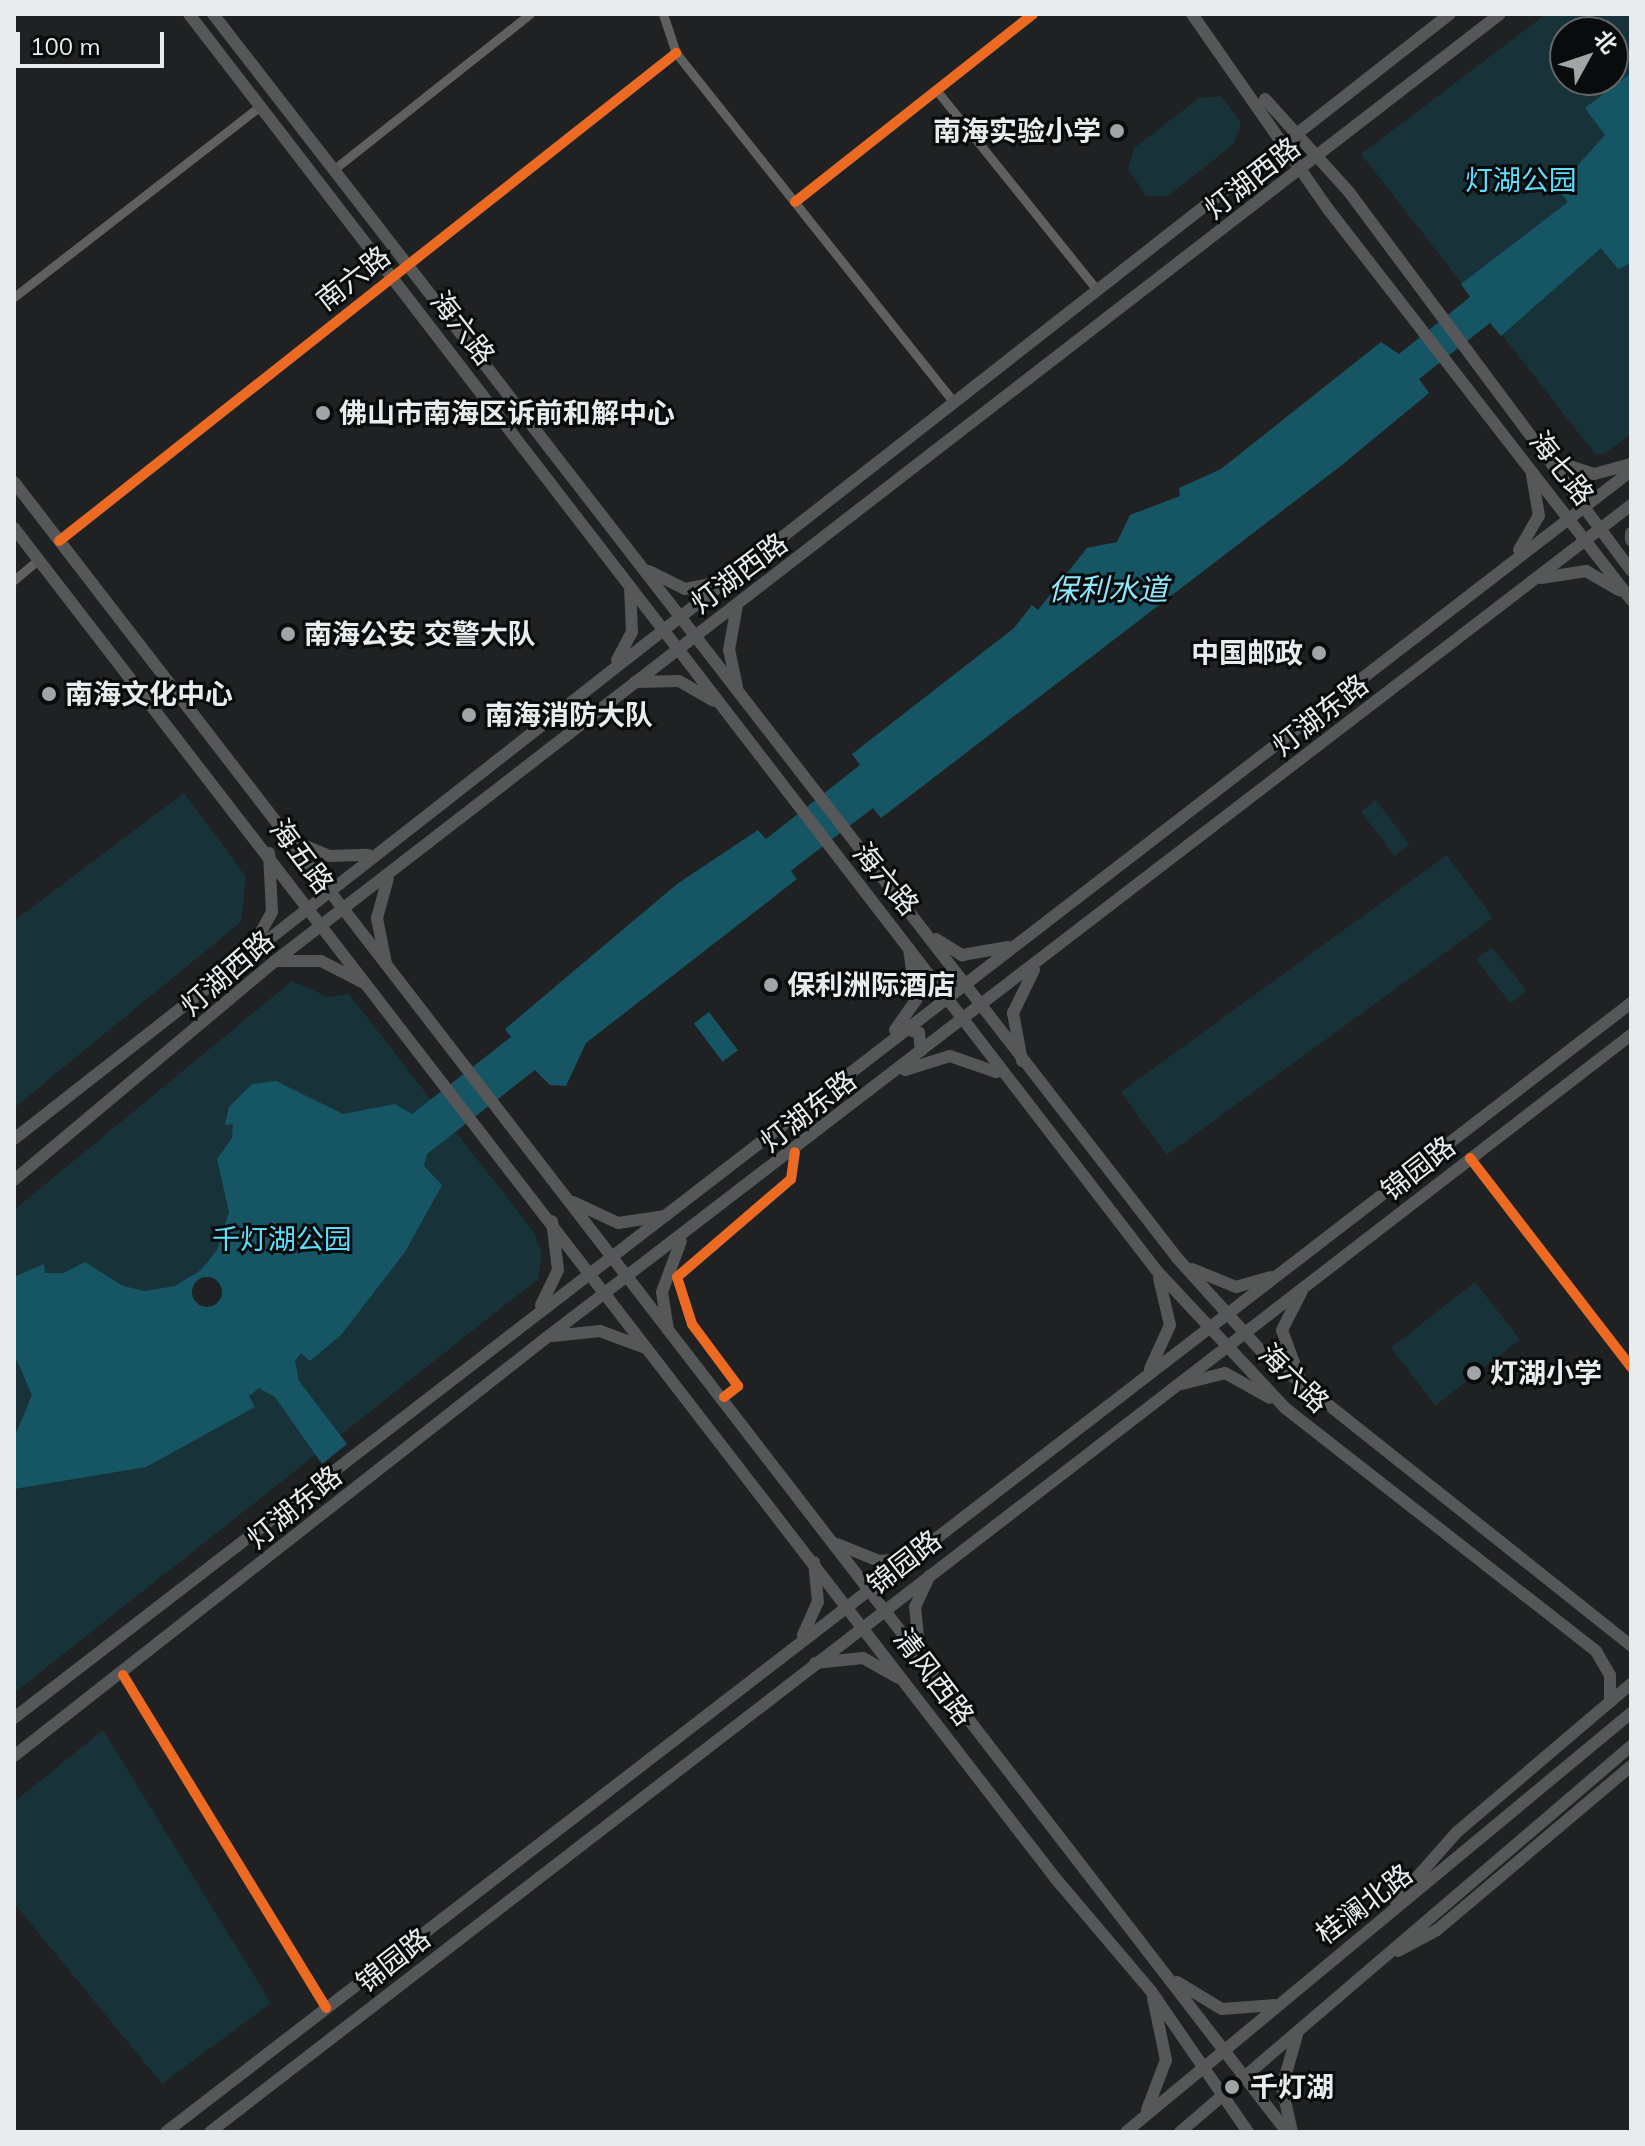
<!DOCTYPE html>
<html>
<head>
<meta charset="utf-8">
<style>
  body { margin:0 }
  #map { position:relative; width:1645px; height:2146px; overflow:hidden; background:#1f2122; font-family:Mulish,"Noto Sans SC",sans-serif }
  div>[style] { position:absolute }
  .green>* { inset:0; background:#173339; transform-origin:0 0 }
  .water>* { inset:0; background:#165664; transform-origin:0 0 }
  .pier>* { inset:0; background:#1f2122 }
  .round { border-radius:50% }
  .minor>* { height:9px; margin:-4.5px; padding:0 4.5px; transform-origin:4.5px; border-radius:4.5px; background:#606060 }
  .major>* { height:12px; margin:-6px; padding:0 6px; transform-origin:6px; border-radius:6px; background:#565758 }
  .cycleway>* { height:10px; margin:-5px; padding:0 5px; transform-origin:5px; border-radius:5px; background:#ed6a23 }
  .dots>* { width:22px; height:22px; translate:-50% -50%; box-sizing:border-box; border:4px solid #0a0b0c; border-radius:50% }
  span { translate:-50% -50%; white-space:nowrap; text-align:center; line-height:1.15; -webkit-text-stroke:6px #0a0b0c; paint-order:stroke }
  .poi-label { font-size:28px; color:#e9eced; font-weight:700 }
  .right { translate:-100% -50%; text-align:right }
  .left { translate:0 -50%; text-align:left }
  .street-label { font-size:28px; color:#e9eced }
  .park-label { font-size:28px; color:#5fddfb }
  .water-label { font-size:30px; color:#8fe5fb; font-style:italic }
  .frame { position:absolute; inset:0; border:16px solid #e9eced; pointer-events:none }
  .north { position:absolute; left:1549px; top:16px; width:80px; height:80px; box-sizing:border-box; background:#0a0b0c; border:2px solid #636566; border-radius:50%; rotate:50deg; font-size:22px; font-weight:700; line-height:32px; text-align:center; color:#e9eced }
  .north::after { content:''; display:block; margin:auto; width:28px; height:36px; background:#a2a5a6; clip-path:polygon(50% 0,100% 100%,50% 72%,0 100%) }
  .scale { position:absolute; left:16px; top:32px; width:148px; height:36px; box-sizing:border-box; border:4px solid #e9eced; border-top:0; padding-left:10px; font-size:24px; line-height:28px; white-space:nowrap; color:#e9eced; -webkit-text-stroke:6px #0a0b0c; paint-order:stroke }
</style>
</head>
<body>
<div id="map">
  <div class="green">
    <i style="clip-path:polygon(evenodd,1546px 14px,1631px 14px,1631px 434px,1604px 454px,1595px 454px,1361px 154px,1546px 14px,1565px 32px,1613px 32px,1613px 80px,1565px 80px,1565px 32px)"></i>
    <i style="clip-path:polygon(1221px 96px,1241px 122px,1234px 144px,1168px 196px,1146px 196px,1128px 169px,1134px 148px,1199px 98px)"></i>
    <i style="clip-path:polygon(184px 793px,246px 877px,241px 922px,14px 1108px,14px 921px)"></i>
    <i style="left:1376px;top:800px;width:56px;height:19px;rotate:53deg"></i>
    <i style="left:1447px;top:855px;width:78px;height:403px;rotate:54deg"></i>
    <i style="left:1492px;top:947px;width:56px;height:20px;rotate:52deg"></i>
    <i style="clip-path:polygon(292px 981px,328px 997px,349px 994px,533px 1231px,542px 1253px,538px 1279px,14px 1693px,14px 1210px)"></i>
    <i style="left:1475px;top:1282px;width:73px;height:107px;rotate:52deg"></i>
    <i style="clip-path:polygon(103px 1730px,271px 2003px,162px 2084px,14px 1903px,14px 1802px)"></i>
  </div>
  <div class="water">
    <i style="clip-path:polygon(1631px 73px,1631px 263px,1618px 269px,1601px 248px,1501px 336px,1490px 323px,1419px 379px,1429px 393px,1342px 465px,881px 818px,873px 808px,801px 863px,791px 871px,797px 879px,586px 1043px,566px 1086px,550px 1085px,535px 1070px,427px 1154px,424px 1166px,442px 1185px,405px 1252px,341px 1335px,310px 1361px,301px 1353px,295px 1361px,299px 1381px,347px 1444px,322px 1464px,275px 1397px,259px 1388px,249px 1396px,255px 1407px,146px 1467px,14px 1489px,14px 1438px,32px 1395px,14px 1354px,14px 1277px,44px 1264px,45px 1273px,64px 1273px,85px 1262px,123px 1286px,145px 1291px,175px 1286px,201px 1270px,217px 1250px,229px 1212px,217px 1159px,232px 1138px,233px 1124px,225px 1125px,229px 1107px,252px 1084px,276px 1081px,343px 1114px,395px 1104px,412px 1114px,511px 1037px,505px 1029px,677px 884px,758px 830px,766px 839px,860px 765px,852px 754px,1014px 628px,1032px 605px,1038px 610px,1087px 548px,1117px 542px,1130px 515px,1180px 496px,1179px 488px,1221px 469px,1381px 342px,1399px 354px,1470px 297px,1461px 284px,1568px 202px,1557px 188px,1605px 135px,1585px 108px)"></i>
    <i style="left:709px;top:1012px;width:48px;height:19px;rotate:53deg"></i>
  </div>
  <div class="pier">
    <i class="round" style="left:192px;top:1277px;width:30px;height:30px"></i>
  </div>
  <div class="minor">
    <i style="left:663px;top:14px;width:41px;rotate:71.6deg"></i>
    <i style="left:676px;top:53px;width:442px;rotate:51.5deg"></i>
    <i style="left:937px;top:91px;width:255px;rotate:51.2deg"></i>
    <i style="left:333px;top:170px;width:251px;rotate:-38.4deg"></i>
    <i style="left:795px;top:202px;width:303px;rotate:-38.3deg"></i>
    <i style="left:14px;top:297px;width:311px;rotate:-37.8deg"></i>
    <i style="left:59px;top:541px;width:787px;rotate:-38.34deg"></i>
    <i style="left:14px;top:580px;width:31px;rotate:-40deg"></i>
    <i style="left:1470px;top:1158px;width:264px;rotate:52.4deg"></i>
    <i style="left:724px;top:1397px;width:18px;rotate:-38deg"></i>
    <i style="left:738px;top:1386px;width:77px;rotate:-126.6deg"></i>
    <i style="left:692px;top:1324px;width:49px;rotate:-107.7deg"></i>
    <i style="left:677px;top:1277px;width:150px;rotate:-40.7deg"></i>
    <i style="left:791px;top:1179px;width:27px;rotate:-82deg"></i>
    <i style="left:123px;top:1675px;width:390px;rotate:58.6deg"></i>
  </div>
  <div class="major">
    <i style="left:189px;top:14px;width:1587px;rotate:52.4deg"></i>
    <i style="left:1157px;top:1271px;width:187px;rotate:46.9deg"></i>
    <i style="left:1285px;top:1408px;width:395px;rotate:38deg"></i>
    <i style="left:1596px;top:1651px;width:28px;rotate:60deg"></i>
    <i style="left:1610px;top:1675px;width:27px;rotate:90deg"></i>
    <i style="left:213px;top:14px;width:1575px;rotate:52.22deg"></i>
    <i style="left:1178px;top:1259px;width:125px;rotate:47.9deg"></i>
    <i style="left:1262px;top:1352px;width:472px;rotate:38.5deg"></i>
    <i style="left:1192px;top:14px;width:238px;rotate:55.1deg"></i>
    <i style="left:1328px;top:209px;width:495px;rotate:52.2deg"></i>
    <i style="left:1265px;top:99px;width:125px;rotate:47.9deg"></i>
    <i style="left:1349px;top:192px;width:472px;rotate:53.3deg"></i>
    <i style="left:1554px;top:461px;width:42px;rotate:18deg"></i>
    <i style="left:1594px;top:474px;width:38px;rotate:-15deg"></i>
    <i style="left:14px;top:482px;width:2084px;rotate:52.35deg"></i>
    <i style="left:14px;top:528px;width:1706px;rotate:52.36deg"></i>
    <i style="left:1056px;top:1879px;width:147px;rotate:49.7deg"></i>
    <i style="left:1151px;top:1991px;width:171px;rotate:55.5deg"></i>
    <i style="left:1631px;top:533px;width:7px;rotate:90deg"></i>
    <i style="left:1519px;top:550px;width:39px;rotate:-60deg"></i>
    <i style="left:1539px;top:516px;width:42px;rotate:-99.7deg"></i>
    <i style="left:649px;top:571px;width:40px;rotate:26.6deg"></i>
    <i style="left:685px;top:589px;width:33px;rotate:-11deg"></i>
    <i style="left:1541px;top:578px;width:46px;rotate:-8.8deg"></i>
    <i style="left:1586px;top:571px;width:39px;rotate:30deg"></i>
    <i style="left:617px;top:660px;width:32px;rotate:-62deg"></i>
    <i style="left:632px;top:632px;width:45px;rotate:-92.5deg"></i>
    <i style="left:635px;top:682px;width:44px;rotate:-1.3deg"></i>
    <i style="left:679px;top:681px;width:40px;rotate:29.7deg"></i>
    <i style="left:737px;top:687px;width:38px;rotate:-102deg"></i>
    <i style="left:729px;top:650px;width:46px;rotate:-79.9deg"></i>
    <i style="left:294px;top:841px;width:39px;rotate:23deg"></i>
    <i style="left:330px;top:856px;width:38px;rotate:-2deg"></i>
    <i style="left:257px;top:939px;width:31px;rotate:-61deg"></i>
    <i style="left:272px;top:912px;width:59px;rotate:-92.9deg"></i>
    <i style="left:936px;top:939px;width:31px;rotate:32deg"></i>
    <i style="left:962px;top:955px;width:47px;rotate:-9.9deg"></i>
    <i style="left:275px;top:961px;width:46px"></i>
    <i style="left:321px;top:961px;width:46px;rotate:27.1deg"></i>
    <i style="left:386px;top:964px;width:47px;rotate:-101.1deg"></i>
    <i style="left:377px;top:918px;width:41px;rotate:-74.6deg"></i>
    <i style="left:906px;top:1029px;width:14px;rotate:17deg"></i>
    <i style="left:919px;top:1033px;width:18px;rotate:84deg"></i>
    <i style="left:895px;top:1030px;width:37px;rotate:-55deg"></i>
    <i style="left:916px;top:1000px;width:52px;rotate:-97.7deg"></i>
    <i style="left:1022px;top:1061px;width:49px;rotate:-100.6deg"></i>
    <i style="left:1013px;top:1013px;width:48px;rotate:-64deg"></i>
    <i style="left:905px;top:1070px;width:47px;rotate:-17.3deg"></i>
    <i style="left:950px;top:1056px;width:49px;rotate:19.2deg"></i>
    <i style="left:14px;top:1139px;width:1824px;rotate:-38.08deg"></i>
    <i style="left:14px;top:1180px;width:341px;rotate:-40deg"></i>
    <i style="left:275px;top:961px;width:1548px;rotate:-37.71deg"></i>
    <i style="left:573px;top:1202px;width:50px;rotate:25deg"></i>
    <i style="left:618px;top:1223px;width:48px;rotate:-8.5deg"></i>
    <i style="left:1192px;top:1269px;width:48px;rotate:22.2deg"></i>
    <i style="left:1236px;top:1287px;width:36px;rotate:-16deg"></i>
    <i style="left:541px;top:1305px;width:39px;rotate:-64deg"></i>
    <i style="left:558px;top:1270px;width:49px;rotate:-97deg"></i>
    <i style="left:668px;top:1330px;width:38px;rotate:-99deg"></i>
    <i style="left:662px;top:1292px;width:54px;rotate:-69.6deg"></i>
    <i style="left:553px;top:1336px;width:47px;rotate:-6.1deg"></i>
    <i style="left:600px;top:1331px;width:49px;rotate:20.3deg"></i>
    <i style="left:1150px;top:1369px;width:48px;rotate:-65.6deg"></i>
    <i style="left:1170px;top:1325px;width:48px;rotate:-103.2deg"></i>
    <i style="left:1300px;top:1379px;width:52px;rotate:-110.2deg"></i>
    <i style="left:1282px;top:1330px;width:44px;rotate:-62.9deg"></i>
    <i style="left:1182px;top:1384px;width:44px;rotate:-14.3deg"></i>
    <i style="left:1225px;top:1373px;width:51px;rotate:29.1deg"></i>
    <i style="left:837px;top:1544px;width:45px;rotate:22deg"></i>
    <i style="left:879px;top:1561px;width:32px;rotate:-5deg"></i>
    <i style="left:803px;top:1635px;width:36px;rotate:-66deg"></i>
    <i style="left:818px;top:1602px;width:40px;rotate:-95.7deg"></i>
    <i style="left:920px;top:1656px;width:49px;rotate:-95.8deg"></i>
    <i style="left:915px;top:1607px;width:35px;rotate:-65deg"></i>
    <i style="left:815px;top:1663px;width:48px;rotate:-5.9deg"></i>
    <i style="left:863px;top:1658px;width:41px;rotate:29.1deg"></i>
    <i style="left:14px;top:1718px;width:2042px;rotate:-37.64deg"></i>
    <i style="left:14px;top:1756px;width:677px;rotate:-38.16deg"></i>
    <i style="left:546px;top:1338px;width:1368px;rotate:-37.51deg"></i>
    <i style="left:1396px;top:1901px;width:92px;rotate:-48.5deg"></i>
    <i style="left:1457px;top:1832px;width:228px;rotate:-40.4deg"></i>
    <i style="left:1398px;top:1951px;width:44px;rotate:-28.3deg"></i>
    <i style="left:1437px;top:1930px;width:254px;rotate:-40.2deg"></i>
    <i style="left:1177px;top:1982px;width:52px;rotate:31deg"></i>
    <i style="left:1222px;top:2009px;width:52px;rotate:-4.4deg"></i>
    <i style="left:1147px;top:2110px;width:53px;rotate:-69.2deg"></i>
    <i style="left:1166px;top:2060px;width:63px;rotate:-101.8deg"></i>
    <i style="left:166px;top:2132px;width:1850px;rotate:-37.62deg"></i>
    <i style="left:210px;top:2132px;width:1795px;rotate:-37.67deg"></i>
    <i style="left:1126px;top:2132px;width:656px;rotate:-39.68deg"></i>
    <i style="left:1180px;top:2132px;width:594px;rotate:-40.56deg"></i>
    <i style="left:1292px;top:2132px;width:46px;rotate:-102.5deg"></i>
    <i style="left:1282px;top:2087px;width:54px;rotate:-73.9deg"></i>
  </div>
  <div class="cycleway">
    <i style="left:795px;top:202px;width:303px;rotate:-38.3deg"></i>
    <i style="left:59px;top:541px;width:787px;rotate:-38.34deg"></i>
    <i style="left:1470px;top:1158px;width:264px;rotate:52.4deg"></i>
    <i style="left:724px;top:1397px;width:18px;rotate:-38deg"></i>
    <i style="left:738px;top:1386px;width:77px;rotate:-126.6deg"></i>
    <i style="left:692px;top:1324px;width:49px;rotate:-107.7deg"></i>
    <i style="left:677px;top:1277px;width:150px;rotate:-40.7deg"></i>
    <i style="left:791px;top:1179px;width:27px;rotate:-82deg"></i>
    <i style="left:123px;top:1675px;width:390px;rotate:58.6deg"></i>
  </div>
  <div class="dots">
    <i style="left:1117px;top:131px;background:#a2a5a6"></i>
    <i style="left:323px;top:413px;background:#a2a5a6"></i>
    <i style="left:288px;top:634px;background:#a2a5a6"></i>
    <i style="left:1319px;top:653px;background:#a2a5a6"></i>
    <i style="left:49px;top:694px;background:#a2a5a6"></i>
    <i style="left:469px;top:715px;background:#a2a5a6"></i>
    <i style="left:771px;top:985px;background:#a2a5a6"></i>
    <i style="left:1474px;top:1373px;background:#a2a5a6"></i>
    <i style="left:1232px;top:2087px;background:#a2a5a6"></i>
  </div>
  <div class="poi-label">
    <span class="right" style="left:1101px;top:131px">南海实验小学</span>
    <span class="left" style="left:339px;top:413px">佛山市南海区诉前和解中心</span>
    <span class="left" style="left:304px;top:634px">南海公安 交警大队</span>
    <span class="right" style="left:1303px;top:653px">中国邮政</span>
    <span class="left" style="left:65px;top:694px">南海文化中心</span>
    <span class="left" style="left:485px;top:715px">南海消防大队</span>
    <span class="left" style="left:787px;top:985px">保利洲际酒店</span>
    <span class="left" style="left:1490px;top:1373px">灯湖小学</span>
    <span class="left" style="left:1250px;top:2087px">千灯湖</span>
  </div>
  <div class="street-label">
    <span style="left:1252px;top:178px;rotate:-38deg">灯湖西路</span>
    <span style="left:353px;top:278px;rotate:-38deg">南六路</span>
    <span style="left:463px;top:328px;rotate:52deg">海六路</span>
    <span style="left:1562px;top:468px;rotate:52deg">海七路</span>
    <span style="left:739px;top:573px;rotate:-37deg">灯湖西路</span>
    <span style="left:1320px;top:715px;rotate:-38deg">灯湖东路</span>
    <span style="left:302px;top:856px;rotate:53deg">海五路</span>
    <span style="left:886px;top:879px;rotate:50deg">海六路</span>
    <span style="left:227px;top:973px;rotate:-41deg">灯湖西路</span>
    <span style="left:808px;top:1111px;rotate:-38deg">灯湖东路</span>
    <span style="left:1418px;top:1168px;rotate:-38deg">锦园路</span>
    <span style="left:1294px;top:1378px;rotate:44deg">海六路</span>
    <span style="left:294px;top:1507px;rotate:-39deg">灯湖东路</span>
    <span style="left:904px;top:1562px;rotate:-38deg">锦园路</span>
    <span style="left:934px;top:1677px;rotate:53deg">清风西路</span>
    <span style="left:1364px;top:1904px;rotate:-37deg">桂澜北路</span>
    <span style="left:393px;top:1960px;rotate:-38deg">锦园路</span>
  </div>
  <div class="park-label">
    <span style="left:1521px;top:180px">灯湖公园</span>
    <span style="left:282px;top:1239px">千灯湖公园</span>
  </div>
  <div class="water-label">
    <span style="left:1108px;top:589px">保利水道</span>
  </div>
  <div class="frame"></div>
  <div class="north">北</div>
  <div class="scale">100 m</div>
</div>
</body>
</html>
